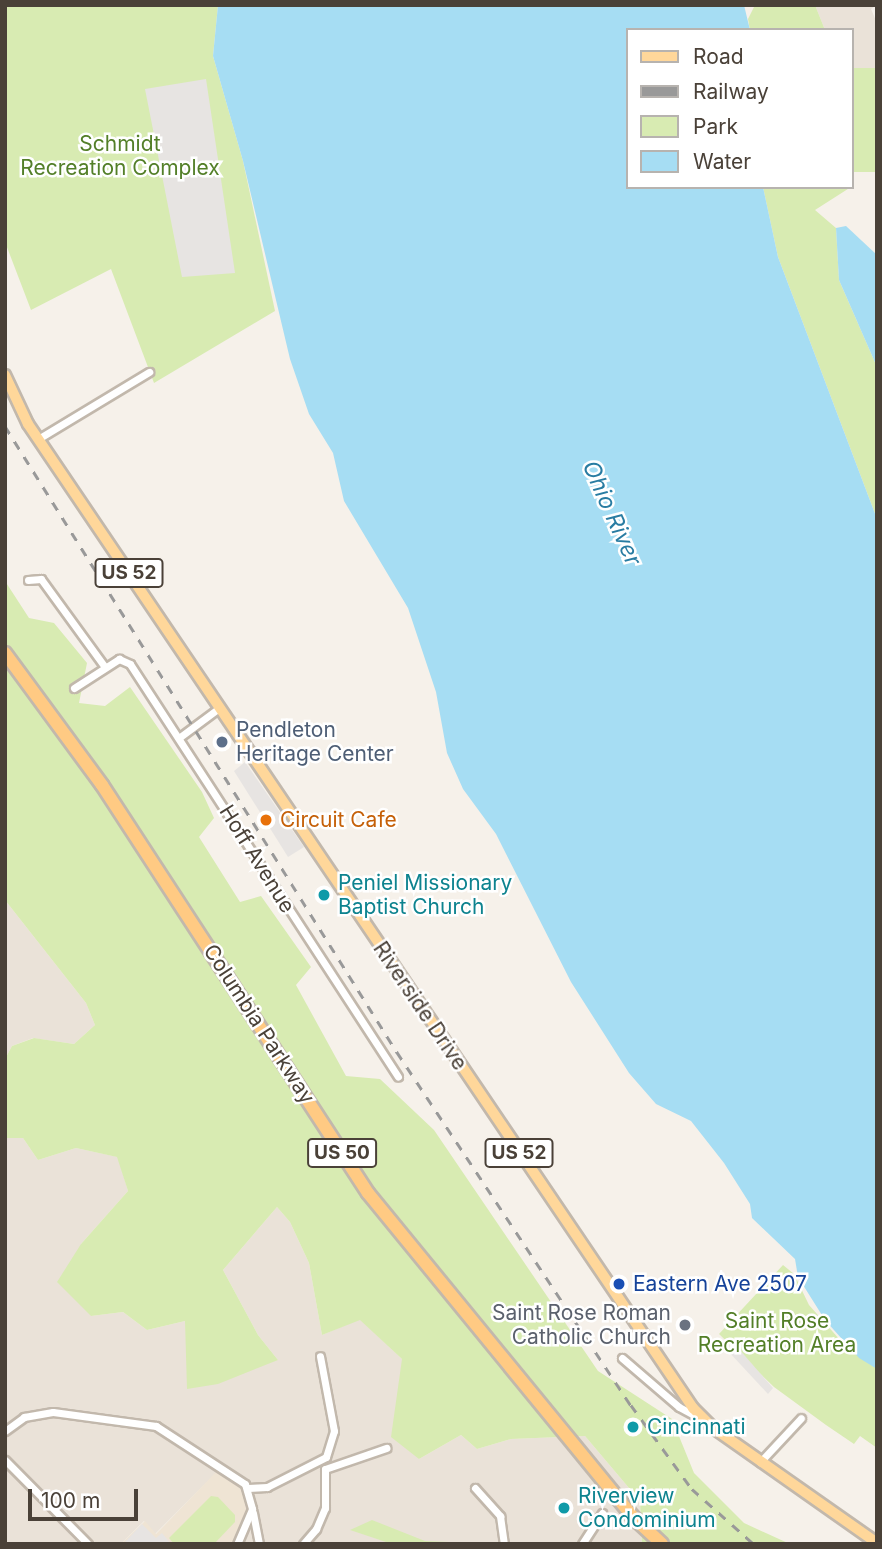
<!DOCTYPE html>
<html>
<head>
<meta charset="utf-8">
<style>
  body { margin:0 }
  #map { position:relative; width:882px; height:1549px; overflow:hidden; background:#f6f1ea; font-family:Inter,sans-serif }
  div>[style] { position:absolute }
  .residential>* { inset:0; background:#eae2d8 }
  .education>* { inset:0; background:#efe4d4 }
  .green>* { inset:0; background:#d8ebb2; transform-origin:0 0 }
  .parking>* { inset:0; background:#e7e4e2 }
  .water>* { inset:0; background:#a6ddf3 }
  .roads { filter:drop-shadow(2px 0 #c2b8ac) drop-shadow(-2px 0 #c2b8ac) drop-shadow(0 2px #c2b8ac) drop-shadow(0 -2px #c2b8ac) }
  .minor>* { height:7px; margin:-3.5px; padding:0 3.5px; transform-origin:3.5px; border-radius:3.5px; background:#fff }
  .primary>* { height:10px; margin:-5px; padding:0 5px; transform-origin:5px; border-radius:5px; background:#ffd79a }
  .trunk>* { height:12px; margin:-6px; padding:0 6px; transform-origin:6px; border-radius:6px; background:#ffca83 }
  .rail>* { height:2.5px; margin-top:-1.25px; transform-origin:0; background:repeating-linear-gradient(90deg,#999 0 9px,transparent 0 18px) }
  .dots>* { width:19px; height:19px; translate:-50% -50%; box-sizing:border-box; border:4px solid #fff; border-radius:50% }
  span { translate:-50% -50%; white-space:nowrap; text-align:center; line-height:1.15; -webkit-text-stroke:5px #fff; paint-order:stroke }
  .shield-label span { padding:2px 5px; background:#fff; border:2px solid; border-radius:5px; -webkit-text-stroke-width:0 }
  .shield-label { font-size:19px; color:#4a4138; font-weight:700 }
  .park-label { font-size:21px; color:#537f28 }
  .service-label { font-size:21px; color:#4e5e75 }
  .left { translate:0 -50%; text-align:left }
  .food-label { font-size:21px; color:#c56008 }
  .street-label { font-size:21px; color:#4a4138 }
  .culture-label { font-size:21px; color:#0d838f }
  .transit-label { font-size:21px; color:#164399 }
  .worship-label { font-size:21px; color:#5b616d }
  .right { translate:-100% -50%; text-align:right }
  .water-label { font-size:23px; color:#287ca2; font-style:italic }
  .frame { position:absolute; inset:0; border:7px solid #4a4138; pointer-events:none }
  .legend { position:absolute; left:626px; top:28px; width:228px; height:161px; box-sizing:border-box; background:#fff; border:2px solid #b7b3af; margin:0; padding:9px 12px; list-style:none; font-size:21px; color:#4a4138 }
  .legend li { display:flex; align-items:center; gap:14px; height:35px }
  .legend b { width:35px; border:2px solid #b7b3af }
  .scale { position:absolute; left:28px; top:1489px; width:110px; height:32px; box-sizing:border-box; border:4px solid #4a4138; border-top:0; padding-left:9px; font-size:21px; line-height:24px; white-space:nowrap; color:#4a4138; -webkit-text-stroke:5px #fff; paint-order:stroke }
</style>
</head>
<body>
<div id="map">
  <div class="residential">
    <i style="clip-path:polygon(815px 5px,877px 5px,871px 9px,877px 23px,877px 68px,852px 69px,852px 30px,825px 30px)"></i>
    <i style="clip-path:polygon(5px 900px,86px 1003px,95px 1025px,74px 1044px,33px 1038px,12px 1046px,5px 1059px)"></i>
    <i style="clip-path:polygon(5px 1138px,23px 1138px,38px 1160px,76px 1148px,118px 1157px,128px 1191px,81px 1244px,91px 1316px,123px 1312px,147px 1330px,185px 1321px,278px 1360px,258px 1335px,223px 1270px,277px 1207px,290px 1222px,309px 1263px,322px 1335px,360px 1319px,402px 1359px,419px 1459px,461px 1435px,477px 1449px,511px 1439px,585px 1436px,640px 1501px,642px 1544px,232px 1544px,247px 1516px,248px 1504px,239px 1484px,219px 1470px,155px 1534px,144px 1521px,121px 1544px,5px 1544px)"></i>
  </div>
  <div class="education">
    <i style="clip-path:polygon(219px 1469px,239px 1484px,248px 1504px,247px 1516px,232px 1544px,121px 1544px,145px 1521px,156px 1534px)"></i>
  </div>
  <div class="green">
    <i style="clip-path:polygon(5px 5px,218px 5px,213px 56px,243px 161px,275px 311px,154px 383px,111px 269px,31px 310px,5px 242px)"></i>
    <i style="clip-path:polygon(755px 5px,815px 5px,825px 30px,750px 30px,748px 19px)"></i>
    <i style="left:877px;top:68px;width:104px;height:25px;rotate:90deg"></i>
    <i style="clip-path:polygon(763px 187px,851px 187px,815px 210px,836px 228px,839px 280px,877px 367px,877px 519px,778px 257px)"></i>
    <i style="clip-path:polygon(5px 581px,29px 618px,54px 623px,87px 663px,79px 703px,105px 706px,130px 687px,202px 792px,214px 818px,199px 837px,240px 902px,261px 896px,311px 967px,296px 985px,346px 1076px,380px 1079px,434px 1130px,598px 1371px,672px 1419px,694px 1473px,744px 1523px,790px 1544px,642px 1544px,640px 1501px,585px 1436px,511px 1439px,477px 1449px,461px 1435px,419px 1459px,391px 1437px,402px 1359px,360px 1320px,322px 1335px,309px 1263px,290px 1222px,277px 1207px,223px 1270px,258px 1335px,278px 1360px,218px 1384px,187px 1389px,185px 1321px,147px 1330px,123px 1312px,91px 1316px,57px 1282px,81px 1244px,128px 1191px,117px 1157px,76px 1148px,38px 1160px,23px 1138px,5px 1138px,5px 1059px,12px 1046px,34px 1038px,74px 1044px,95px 1025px,86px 1003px,5px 900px)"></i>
    <i style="clip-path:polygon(783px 1265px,794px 1274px,809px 1305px,841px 1341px,857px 1324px,877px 1340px,877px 1448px,860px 1436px,854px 1444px,826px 1425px,774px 1387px,719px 1334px)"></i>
    <i style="clip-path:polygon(211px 1496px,218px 1497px,235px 1515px,235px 1522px,214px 1544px,174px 1544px,169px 1538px)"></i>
    <i style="clip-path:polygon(372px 1520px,425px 1541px,497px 1544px,392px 1544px,350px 1530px)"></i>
  </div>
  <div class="parking">
    <i style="clip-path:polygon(206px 79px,235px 273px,182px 277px,145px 89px)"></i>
    <i style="clip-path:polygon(245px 762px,304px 847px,288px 857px,234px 771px)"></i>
    <i style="clip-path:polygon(739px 1349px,773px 1388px,768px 1394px,728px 1351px)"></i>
    <i style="clip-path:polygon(142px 1524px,156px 1538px,162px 1533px,171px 1544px,123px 1544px)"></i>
  </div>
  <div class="water">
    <i style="clip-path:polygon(218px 5px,744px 5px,750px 30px,628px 30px,628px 187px,763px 187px,778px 257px,877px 519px,877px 1369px,859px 1358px,825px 1320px,798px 1277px,795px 1259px,752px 1218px,750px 1204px,724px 1163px,691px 1121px,656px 1104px,629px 1073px,571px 982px,496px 834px,463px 789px,447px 753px,436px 692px,408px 608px,344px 501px,333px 453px,309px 414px,290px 359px,243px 161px,213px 56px)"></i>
    <i style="clip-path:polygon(846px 226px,877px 255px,877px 367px,839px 280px,836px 228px)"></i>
  </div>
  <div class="roads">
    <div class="minor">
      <i style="left:38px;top:439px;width:130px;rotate:-31.1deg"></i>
      <i style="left:28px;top:580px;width:13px;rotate:-4deg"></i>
      <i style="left:41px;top:579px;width:109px;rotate:54deg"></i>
      <i style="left:74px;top:688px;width:54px;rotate:-32.8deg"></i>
      <i style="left:119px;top:659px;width:12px;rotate:24deg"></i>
      <i style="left:130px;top:664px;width:492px;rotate:57deg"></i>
      <i style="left:180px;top:737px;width:49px;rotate:-36.6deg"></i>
      <i style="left:622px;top:1358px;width:75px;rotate:40.7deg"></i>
      <i style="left:679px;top:1407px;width:21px;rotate:28deg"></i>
      <i style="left:5px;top:1431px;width:24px;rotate:-36deg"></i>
      <i style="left:24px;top:1417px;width:29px;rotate:-10deg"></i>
      <i style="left:53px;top:1412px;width:104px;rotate:7.7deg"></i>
      <i style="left:156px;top:1426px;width:106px;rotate:33.1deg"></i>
      <i style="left:245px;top:1484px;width:26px;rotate:74deg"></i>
      <i style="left:252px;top:1509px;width:38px;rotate:113deg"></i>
      <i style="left:5px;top:1460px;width:118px;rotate:45.3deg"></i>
      <i style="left:760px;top:1462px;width:60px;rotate:-47deg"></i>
      <i style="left:248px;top:1488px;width:19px;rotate:-3deg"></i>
      <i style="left:267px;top:1487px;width:66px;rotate:-27deg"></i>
      <i style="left:326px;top:1457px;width:27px;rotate:-73deg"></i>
      <i style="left:334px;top:1431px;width:76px;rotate:-100.6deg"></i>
      <i style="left:475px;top:1488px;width:38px;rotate:48deg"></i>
      <i style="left:500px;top:1516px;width:28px;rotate:82deg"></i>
      <i style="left:253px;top:1513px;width:32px;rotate:79deg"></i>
      <i style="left:303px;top:1544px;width:20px;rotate:-49deg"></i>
      <i style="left:316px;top:1529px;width:23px;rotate:-67deg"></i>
      <i style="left:325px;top:1508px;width:39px;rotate:-90deg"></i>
      <i style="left:325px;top:1469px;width:65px;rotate:-19deg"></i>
      <i style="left:582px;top:1544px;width:37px;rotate:-57deg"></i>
    </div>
    <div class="primary">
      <i style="left:5px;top:375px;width:54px;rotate:64.9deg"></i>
      <i style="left:28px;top:424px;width:1188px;rotate:55.95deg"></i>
      <i style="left:693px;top:1408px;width:27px;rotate:45deg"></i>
      <i style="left:712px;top:1427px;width:202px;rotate:35.1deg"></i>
    </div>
    <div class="trunk">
      <i style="left:5px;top:653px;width:164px;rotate:53.7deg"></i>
      <i style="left:102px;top:785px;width:487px;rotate:56.9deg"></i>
      <i style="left:368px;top:1193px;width:417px;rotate:50.7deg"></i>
      <i style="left:632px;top:1516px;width:41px;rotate:43deg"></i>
    </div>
  </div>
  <div class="rail">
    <i style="left:5px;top:426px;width:739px;rotate:57.95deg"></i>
    <i style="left:397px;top:1052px;width:424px;rotate:56.5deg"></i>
    <i style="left:631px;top:1405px;width:104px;rotate:54deg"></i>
    <i style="left:692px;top:1489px;width:83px;rotate:41.6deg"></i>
  </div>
  <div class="dots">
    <i style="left:222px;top:742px;background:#5c6f8a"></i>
    <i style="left:266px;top:820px;background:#e8710a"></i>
    <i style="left:324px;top:895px;background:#0f9aa8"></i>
    <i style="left:619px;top:1284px;background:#1a4fb4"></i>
    <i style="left:685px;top:1325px;background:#6b7280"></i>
    <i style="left:633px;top:1427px;background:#0f9aa8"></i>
    <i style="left:564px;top:1508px;background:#0f9aa8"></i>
  </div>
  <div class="shield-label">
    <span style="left:129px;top:573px">US 52</span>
    <span style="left:342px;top:1153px">US 50</span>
    <span style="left:519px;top:1153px">US 52</span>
  </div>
  <div class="park-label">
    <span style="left:120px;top:156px">Schmidt<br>Recreation Complex</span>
    <span style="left:777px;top:1333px">Saint Rose<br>Recreation Area</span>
  </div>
  <div class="service-label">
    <span class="left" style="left:236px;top:742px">Pendleton<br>Heritage Center</span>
  </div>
  <div class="food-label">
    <span class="left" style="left:280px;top:820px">Circuit Cafe</span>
  </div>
  <div class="street-label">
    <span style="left:257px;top:859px;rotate:58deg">Hoff Avenue</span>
    <span style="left:420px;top:1006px;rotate:56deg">Riverside Drive</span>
    <span style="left:259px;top:1024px;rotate:57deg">Columbia Parkway</span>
  </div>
  <div class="culture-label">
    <span class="left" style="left:338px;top:895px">Peniel Missionary<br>Baptist Church</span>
    <span class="left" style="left:647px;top:1427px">Cincinnati</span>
    <span class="left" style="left:578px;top:1508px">Riverview<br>Condominium</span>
  </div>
  <div class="transit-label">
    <span class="left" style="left:633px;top:1284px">Eastern Ave 2507</span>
  </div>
  <div class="worship-label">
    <span class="right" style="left:671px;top:1325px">Saint Rose Roman<br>Catholic Church</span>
  </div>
  <div class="water-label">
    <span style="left:612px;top:513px;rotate:66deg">Ohio River</span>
  </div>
  <div class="frame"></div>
  <ul class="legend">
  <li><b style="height:9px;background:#ffd79a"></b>Road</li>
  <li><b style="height:9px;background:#999"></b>Railway</li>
  <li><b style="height:19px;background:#d8ebb2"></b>Park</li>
  <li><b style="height:19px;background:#a6ddf3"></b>Water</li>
  </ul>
  <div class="scale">100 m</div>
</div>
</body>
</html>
